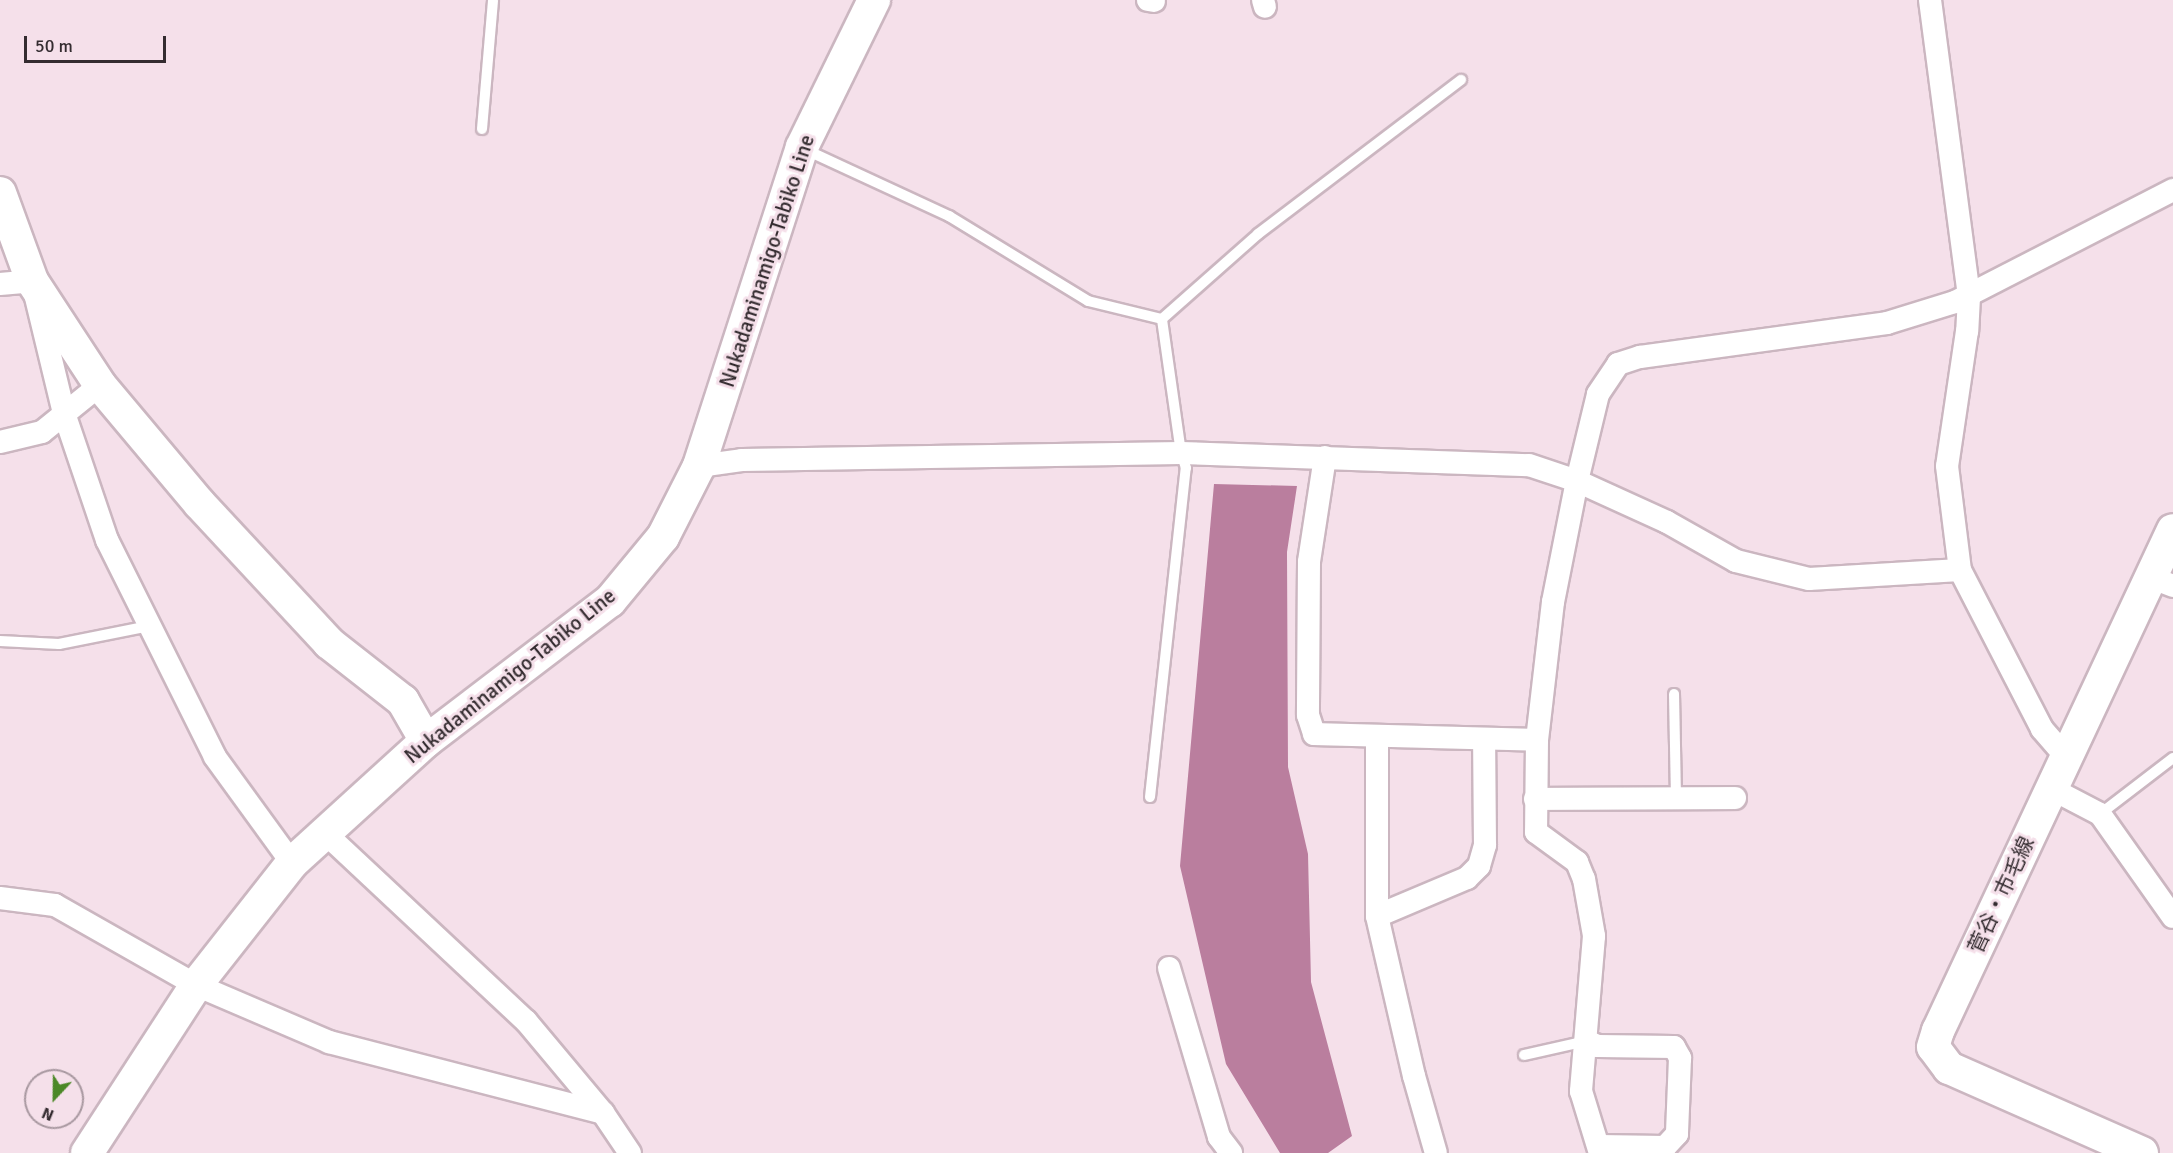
<!DOCTYPE html>
<html>
<head>
<meta charset="utf-8">
<style>
  body { margin:0 }
  #map { position:relative; width:2173px; height:1153px; overflow:hidden; background:#f5e0ea; font-family:Signika,"Noto Sans JP",sans-serif }
  div>[style] { position:absolute }
  .water>* { inset:0; background:#ba7e9e }
  .roads { filter:drop-shadow(2px 0 #cbb6c0) drop-shadow(-2px 0 #cbb6c0) drop-shadow(0 2px #cbb6c0) drop-shadow(0 -2px #cbb6c0) }
  .lane>* { height:10px; margin:-5px; padding:0 5px; transform-origin:5px; border-radius:5px; background:#fff }
  .street>* { height:22px; margin:-11px; padding:0 11px; transform-origin:11px; border-radius:11px; background:#fff }
  .secondary>* { height:32px; margin:-16px; padding:0 16px; transform-origin:16px; border-radius:16px; background:#fff }
  span { translate:-50% -50%; white-space:nowrap; text-align:center; line-height:1.15; -webkit-text-stroke:6px #f5e0ea; paint-order:stroke }
  .street-label { font-size:21px; color:#342c30 }
  .north { position:absolute; left:24px; top:1069px; width:60px; height:60px; box-sizing:border-box; background:#f5e0ea; border:2px solid #a898a0; border-radius:50%; rotate:202deg; font-size:16px; font-weight:700; line-height:24px; text-align:center; color:#342c30 }
  .north::after { content:''; display:block; margin:auto; width:21px; height:27px; background:#4b8827; clip-path:polygon(50% 0,100% 100%,50% 72%,0 100%) }
  .scale { position:absolute; left:24px; top:36px; width:142px; height:27px; box-sizing:border-box; border:3px solid #342c30; border-top:0; padding-left:8px; font-size:18px; line-height:21px; white-space:nowrap; color:#342c30; -webkit-text-stroke:4px #f5e0ea; paint-order:stroke }
</style>
</head>
<body>
<div id="map">
  <div class="water">
    <i style="clip-path:polygon(1214px 484px,1297px 486px,1287px 552px,1288px 767px,1308px 854px,1311px 982px,1352px 1136px,1328px 1153px,1280px 1153px,1226px 1064px,1180px 866px)"></i>
  </div>
  <div class="roads">
    <div class="lane">
      <i style="left:482px;top:129px;width:129px;rotate:-85.1deg"></i>
      <i style="left:804px;top:149px;width:160px;rotate:24.8deg"></i>
      <i style="left:949px;top:216px;width:163px;rotate:31.4deg"></i>
      <i style="left:1088px;top:301px;width:76px;rotate:13.7deg"></i>
      <i style="left:0;top:641px;width:59px;rotate:2.9deg"></i>
      <i style="left:59px;top:644px;width:92px;rotate:-11.3deg"></i>
      <i style="left:1674px;top:694px;width:104px;rotate:88.9deg"></i>
      <i style="left:1150px;top:797px;width:331px;rotate:-83.8deg"></i>
      <i style="left:1186px;top:468px;width:16px;rotate:-108deg"></i>
      <i style="left:1181px;top:453px;width:135px;rotate:-98.1deg"></i>
      <i style="left:1162px;top:319px;width:128px;rotate:-41.5deg"></i>
      <i style="left:1258px;top:234px;width:255px;rotate:-37.2deg"></i>
      <i style="left:2100px;top:814px;width:92px;rotate:-37.5deg"></i>
      <i style="left:1524px;top:1055px;width:64px;rotate:-12.7deg"></i>
    </div>
    <div class="street">
      <i style="left:1148px;top:0;width:6px;rotate:9deg"></i>
      <i style="left:1263px;top:0;width:7px;rotate:74deg"></i>
      <i style="left:1930px;top:0;width:300px;rotate:82.5deg"></i>
      <i style="left:1969px;top:297px;width:34px;rotate:93deg"></i>
      <i style="left:1967px;top:331px;width:136px;rotate:98.4deg"></i>
      <i style="left:1947px;top:466px;width:105px;rotate:82.9deg"></i>
      <i style="left:1960px;top:570px;width:179px;rotate:62.7deg"></i>
      <i style="left:2042px;top:729px;width:38px;rotate:49deg"></i>
      <i style="left:0;top:284px;width:32px;rotate:-5deg"></i>
      <i style="left:32px;top:281px;width:136px;rotate:76.4deg"></i>
      <i style="left:64px;top:413px;width:134px;rotate:71.3deg"></i>
      <i style="left:107px;top:540px;width:242px;rotate:63.5deg"></i>
      <i style="left:215px;top:757px;width:131px;rotate:54deg"></i>
      <i style="left:0;top:442px;width:43px;rotate:-13.4deg"></i>
      <i style="left:42px;top:432px;width:75px;rotate:-39deg"></i>
      <i style="left:1325px;top:457px;width:106px;rotate:98.7deg"></i>
      <i style="left:1309px;top:562px;width:153px;rotate:90.4deg"></i>
      <i style="left:1308px;top:715px;width:20px;rotate:72deg"></i>
      <i style="left:1314px;top:734px;width:223px;rotate:1.5deg"></i>
      <i style="left:1537px;top:740px;width:92px;rotate:90.6deg"></i>
      <i style="left:1536px;top:832px;width:51px;rotate:36.2deg"></i>
      <i style="left:1577px;top:862px;width:18px;rotate:68deg"></i>
      <i style="left:1584px;top:879px;width:58px;rotate:80deg"></i>
      <i style="left:1594px;top:936px;width:156px;rotate:94.8deg"></i>
      <i style="left:1581px;top:1091px;width:65px;rotate:73deg"></i>
      <i style="left:699px;top:466px;width:43px;rotate:-7.9deg"></i>
      <i style="left:742px;top:460px;width:439px;rotate:-0.9deg"></i>
      <i style="left:1181px;top:453px;width:348px;rotate:2deg"></i>
      <i style="left:1529px;top:465px;width:51px;rotate:18.4deg"></i>
      <i style="left:1577px;top:481px;width:99px;rotate:24.5deg"></i>
      <i style="left:1667px;top:522px;width:79px;rotate:29.5deg"></i>
      <i style="left:1736px;top:561px;width:75px;rotate:13.9deg"></i>
      <i style="left:1809px;top:579px;width:151px;rotate:-3.4deg"></i>
      <i style="left:2150px;top:577px;width:25px;rotate:21deg"></i>
      <i style="left:1377px;top:736px;width:180px;rotate:90deg"></i>
      <i style="left:1377px;top:916px;width:164px;rotate:77deg"></i>
      <i style="left:1414px;top:1076px;width:80px;rotate:74.1deg"></i>
      <i style="left:1537px;top:740px;width:139px;rotate:-83.4deg"></i>
      <i style="left:1553px;top:602px;width:123px;rotate:-78.8deg"></i>
      <i style="left:1577px;top:481px;width:89px;rotate:-76.4deg"></i>
      <i style="left:1598px;top:394px;width:36px;rotate:-56deg"></i>
      <i style="left:1618px;top:364px;width:23px;rotate:-18deg"></i>
      <i style="left:1640px;top:357px;width:249px;rotate:-7.8deg"></i>
      <i style="left:1887px;top:323px;width:71px;rotate:-17.2deg"></i>
      <i style="left:1955px;top:302px;width:245px;rotate:-27.2deg"></i>
      <i style="left:2052px;top:789px;width:54px;rotate:27.5deg"></i>
      <i style="left:2100px;top:814px;width:126px;rotate:54.7deg"></i>
      <i style="left:1535px;top:799px;width:200px;rotate:-0.3deg"></i>
      <i style="left:325px;top:833px;width:275px;rotate:43.1deg"></i>
      <i style="left:526px;top:1021px;width:120px;rotate:50.1deg"></i>
      <i style="left:603px;top:1113px;width:48px;rotate:56deg"></i>
      <i style="left:0;top:898px;width:55px;rotate:7.3deg"></i>
      <i style="left:55px;top:905px;width:162px;rotate:29.6deg"></i>
      <i style="left:196px;top:985px;width:145px;rotate:23.2deg"></i>
      <i style="left:329px;top:1042px;width:283px;rotate:14.5deg"></i>
      <i style="left:1377px;top:916px;width:98px;rotate:-22.9deg"></i>
      <i style="left:1467px;top:878px;width:17px;rotate:-45deg"></i>
      <i style="left:1479px;top:866px;width:22px;rotate:-74deg"></i>
      <i style="left:1485px;top:845px;width:105px;rotate:-90.5deg"></i>
      <i style="left:1169px;top:968px;width:176px;rotate:73.5deg"></i>
      <i style="left:1219px;top:1137px;width:20px;rotate:53deg"></i>
      <i style="left:1586px;top:1041px;width:13px;rotate:23deg"></i>
      <i style="left:1598px;top:1046px;width:76px;rotate:0.8deg"></i>
      <i style="left:1674px;top:1047px;width:13px;rotate:61deg"></i>
      <i style="left:1680px;top:1058px;width:76px;rotate:92.3deg"></i>
      <i style="left:1677px;top:1134px;width:18px;rotate:133deg"></i>
      <i style="left:1665px;top:1147px;width:66px;rotate:-179.1deg"></i>
    </div>
    <div class="secondary">
      <i style="left:0;top:193px;width:94px;rotate:70deg"></i>
      <i style="left:32px;top:281px;width:124px;rotate:56.8deg"></i>
      <i style="left:100px;top:385px;width:155px;rotate:50deg"></i>
      <i style="left:200px;top:504px;width:190px;rotate:47.1deg"></i>
      <i style="left:329px;top:643px;width:94px;rotate:38.1deg"></i>
      <i style="left:403px;top:701px;width:46px;rotate:60.1deg"></i>
      <i style="left:87px;top:1153px;width:200px;rotate:-57deg"></i>
      <i style="left:196px;top:985px;width:155px;rotate:-51.8deg"></i>
      <i style="left:292px;top:863px;width:181px;rotate:-42.3deg"></i>
      <i style="left:426px;top:741px;width:231px;rotate:-37.3deg"></i>
      <i style="left:610px;top:601px;width:83px;rotate:-50.4deg"></i>
      <i style="left:663px;top:537px;width:80px;rotate:-63.1deg"></i>
      <i style="left:699px;top:466px;width:335px;rotate:-72.1deg"></i>
      <i style="left:802px;top:147px;width:164px;rotate:-63.9deg"></i>
      <i style="left:2142px;top:1153px;width:211px;rotate:-156.2deg"></i>
      <i style="left:1949px;top:1068px;width:26px;rotate:-127deg"></i>
      <i style="left:1933px;top:1047px;width:17px;rotate:-73deg"></i>
      <i style="left:1938px;top:1031px;width:553px;rotate:-64.87deg"></i>
    </div>
  </div>
  <div class="street-label">
    <span style="left:767px;top:261px;rotate:-72deg">Nukadaminamigo-Tabiko Line</span>
    <span style="left:510px;top:676px;rotate:-39deg">Nukadaminamigo-Tabiko Line</span>
    <span style="left:2001px;top:895px;rotate:-65deg">菅谷・市毛線</span>
  </div>
  <div class="north">N</div>
  <div class="scale">50 m</div>
</div>
</body>
</html>
